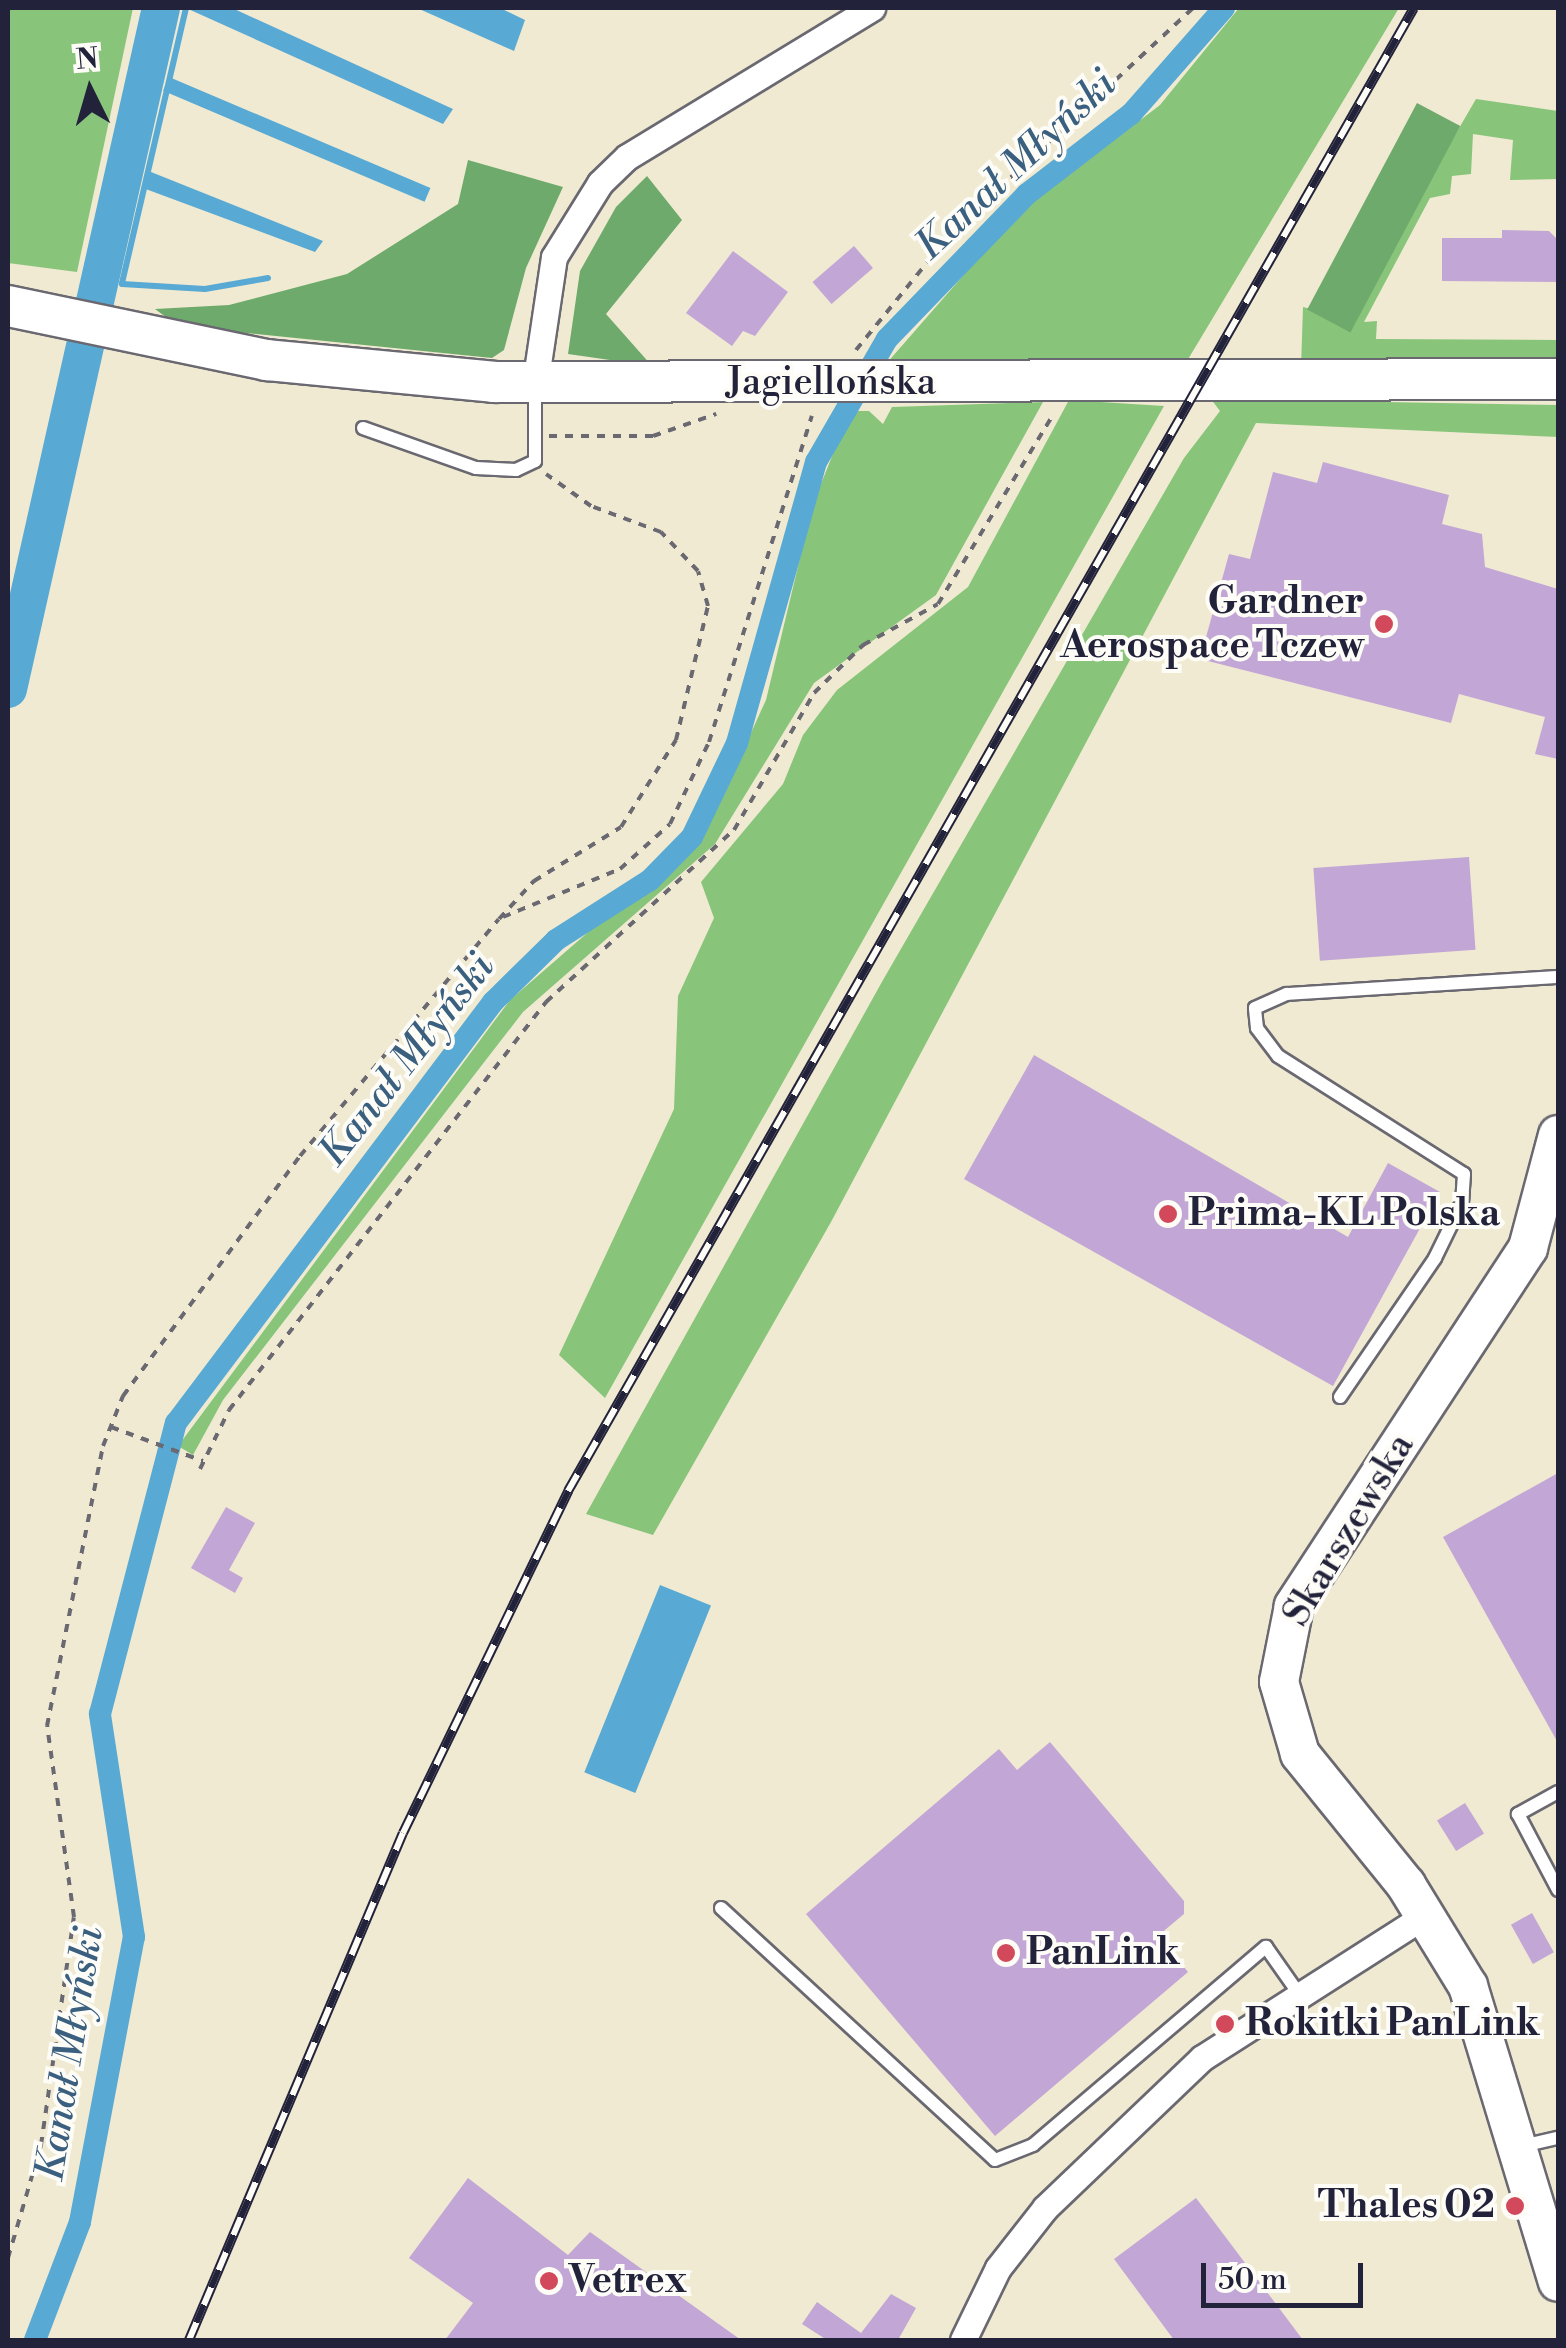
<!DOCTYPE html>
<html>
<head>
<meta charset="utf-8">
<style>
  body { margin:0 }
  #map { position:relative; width:1566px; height:2348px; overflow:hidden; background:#f0ead2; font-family:"Libre Bodoni",serif }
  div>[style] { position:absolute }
  .green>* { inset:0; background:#88c57b }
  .forest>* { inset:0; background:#6eaa6b; transform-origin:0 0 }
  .water>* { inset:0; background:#58a9d3; transform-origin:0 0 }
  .stream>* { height:6px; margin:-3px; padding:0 3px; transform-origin:3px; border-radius:3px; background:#58a9d3 }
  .canal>* { height:22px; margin:-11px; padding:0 11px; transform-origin:11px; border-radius:11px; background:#58a9d3 }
  .river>* { height:38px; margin:-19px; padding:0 19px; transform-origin:19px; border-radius:19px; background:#58a9d3 }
  .building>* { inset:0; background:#c2a6d5; transform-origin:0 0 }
  .path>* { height:4px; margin-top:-2px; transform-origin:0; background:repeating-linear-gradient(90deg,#6a6870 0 8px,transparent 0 16px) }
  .roads { filter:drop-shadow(2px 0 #6a6870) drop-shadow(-2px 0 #6a6870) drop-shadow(0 2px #6a6870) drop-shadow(0 -2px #6a6870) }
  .lane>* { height:12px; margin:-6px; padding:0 6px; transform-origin:6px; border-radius:6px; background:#fff }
  .street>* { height:25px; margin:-12.5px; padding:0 12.5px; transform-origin:12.5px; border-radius:12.5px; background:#fff }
  .secondary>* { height:38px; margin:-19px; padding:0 19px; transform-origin:19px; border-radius:19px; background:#fff }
  .primary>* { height:40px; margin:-20px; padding:0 20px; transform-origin:20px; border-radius:20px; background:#fff }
  .rail>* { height:10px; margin-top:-5px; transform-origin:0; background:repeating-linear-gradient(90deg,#fdfcf7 0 19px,#22223b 0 38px); box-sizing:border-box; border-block:2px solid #22223b }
  .dots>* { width:28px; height:28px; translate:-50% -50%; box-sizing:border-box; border:5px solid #fdfcf7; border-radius:50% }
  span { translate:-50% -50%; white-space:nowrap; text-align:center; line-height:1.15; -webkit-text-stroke:8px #fdfcf7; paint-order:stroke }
  .street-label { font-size:38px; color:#22223b }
  .poi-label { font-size:38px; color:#22223b; font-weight:700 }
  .right { translate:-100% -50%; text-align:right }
  .left { translate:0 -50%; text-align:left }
  .water-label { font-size:40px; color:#3a5f7f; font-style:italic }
  .frame { position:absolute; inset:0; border:10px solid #22223b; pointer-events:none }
  .north { position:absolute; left:40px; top:40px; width:100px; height:100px; -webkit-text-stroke:8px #fdfcf7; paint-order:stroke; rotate:355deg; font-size:28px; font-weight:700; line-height:40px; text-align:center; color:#22223b }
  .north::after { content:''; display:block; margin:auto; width:35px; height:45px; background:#22223b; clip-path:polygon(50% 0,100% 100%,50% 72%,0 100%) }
  .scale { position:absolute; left:1201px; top:2263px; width:162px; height:45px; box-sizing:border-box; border:5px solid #22223b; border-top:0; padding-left:12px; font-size:30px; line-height:35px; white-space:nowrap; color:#22223b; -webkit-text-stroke:8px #fdfcf7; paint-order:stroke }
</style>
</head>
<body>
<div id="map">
  <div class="green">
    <i style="clip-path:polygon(8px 8px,133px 8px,77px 272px,8px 263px)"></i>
    <i style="clip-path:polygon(1239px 8px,1399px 8px,1184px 366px,886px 364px,1016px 215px,1160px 105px)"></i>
    <i style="clip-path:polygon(1476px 99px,1558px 111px,1558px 179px,1510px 180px,1513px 140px,1473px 134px,1471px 174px,1452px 176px,1450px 194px,1430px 198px,1364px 322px,1377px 321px,1376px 339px,1558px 340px,1558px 365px,1301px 367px,1303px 307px,1348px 319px)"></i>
    <i style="clip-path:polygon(1211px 399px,1558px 405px,1558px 437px,1256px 423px,831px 1222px,653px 1535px,586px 1514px,883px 980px,1184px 458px,1220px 411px)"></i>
    <i style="clip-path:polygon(1069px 400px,1164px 406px,605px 1398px,559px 1355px,674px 1109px,678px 996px,714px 918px,701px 882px,783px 784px,803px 735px,837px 690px,968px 587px)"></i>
    <i style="clip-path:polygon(1043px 402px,936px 595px,814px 683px,715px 844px,523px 1012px,223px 1400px,193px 1455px,178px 1446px,510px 1000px,707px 829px,766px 700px,813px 504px,850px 411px,869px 411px,883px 424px,892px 407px)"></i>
  </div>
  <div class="forest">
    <i style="left:1417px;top:103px;width:49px;height:234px;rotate:28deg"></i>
    <i style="clip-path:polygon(468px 160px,563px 187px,526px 268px,504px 350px,492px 358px,178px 326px,155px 309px,229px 305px,347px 274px,458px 204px)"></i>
    <i style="clip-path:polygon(647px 176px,682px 220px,606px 314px,652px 366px,568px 354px,580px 271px,616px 207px)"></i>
  </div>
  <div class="water">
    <i style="clip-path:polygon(186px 8px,232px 8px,453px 109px,443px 124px)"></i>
    <i style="clip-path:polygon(417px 8px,500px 8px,525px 20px,514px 51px)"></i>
    <i style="left:169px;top:77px;width:284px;height:15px;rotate:23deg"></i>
    <i style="clip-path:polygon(146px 170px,323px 241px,315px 252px,143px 188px)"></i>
    <i style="left:660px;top:1585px;width:55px;height:202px;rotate:22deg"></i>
  </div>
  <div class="stream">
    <i style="left:186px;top:8px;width:283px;rotate:103.1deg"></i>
    <i style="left:122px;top:284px;width:83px;rotate:3.4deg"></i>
    <i style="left:205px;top:289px;width:64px;rotate:-9.9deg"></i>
  </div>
  <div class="canal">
    <i style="left:35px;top:2340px;width:126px;rotate:-69.1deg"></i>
    <i style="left:80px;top:2222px;width:290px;rotate:-79.3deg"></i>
    <i style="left:134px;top:1937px;width:226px;rotate:-98.7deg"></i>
    <i style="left:100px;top:1714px;width:301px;rotate:-75.4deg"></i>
    <i style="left:176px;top:1423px;width:527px;rotate:-53.02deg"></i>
    <i style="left:493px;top:1002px;width:88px;rotate:-44.5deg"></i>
    <i style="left:556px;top:940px;width:112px;rotate:-32.6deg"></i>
    <i style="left:650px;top:880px;width:60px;rotate:-45.7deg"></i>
    <i style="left:692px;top:837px;width:104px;rotate:-64.4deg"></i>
    <i style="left:737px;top:743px;width:292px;rotate:-74.3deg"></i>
    <i style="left:816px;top:462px;width:142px;rotate:-60deg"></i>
    <i style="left:887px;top:339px;width:202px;rotate:-46deg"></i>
    <i style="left:1027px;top:194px;width:131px;rotate:-37.6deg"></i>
    <i style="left:1131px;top:114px;width:141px;rotate:-48.7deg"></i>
  </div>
  <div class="river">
    <i style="left:8px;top:689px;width:698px;rotate:-77.34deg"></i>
  </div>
  <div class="building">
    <i style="clip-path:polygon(1502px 230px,1549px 231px,1558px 240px,1558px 282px,1442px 281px,1442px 238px,1502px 238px)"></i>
    <i style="left:854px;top:246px;width:29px;height:55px;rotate:49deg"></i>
    <i style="clip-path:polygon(733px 251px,788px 292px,755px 336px,743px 331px,732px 346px,686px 313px)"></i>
    <i style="clip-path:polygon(1323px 462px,1449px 495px,1442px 524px,1482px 534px,1485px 567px,1558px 589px,1558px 759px,1535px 754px,1545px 717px,1459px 694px,1451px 723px,1200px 659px,1229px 554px,1250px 559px,1273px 472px,1317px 483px)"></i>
    <i style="left:1469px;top:857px;width:93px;height:156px;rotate:86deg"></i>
    <i style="clip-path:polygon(1034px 1055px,1348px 1237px,1388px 1163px,1440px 1192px,1333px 1386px,964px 1179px)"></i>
    <i style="clip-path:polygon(1558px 1473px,1558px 1743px,1443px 1537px)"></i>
    <i style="clip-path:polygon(226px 1507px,255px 1523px,229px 1570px,243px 1578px,235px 1593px,191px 1568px)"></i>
    <i style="clip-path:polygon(1050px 1742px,1184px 1901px,1184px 1914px,1159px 1935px,1188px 1972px,995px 2136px,806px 1914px,999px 1749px,1017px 1770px)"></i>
    <i style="left:1465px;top:1803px;width:36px;height:33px;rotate:58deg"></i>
    <i style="left:1532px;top:1913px;width:45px;height:24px;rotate:61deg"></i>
    <i style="clip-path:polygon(468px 2178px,568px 2255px,590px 2232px,741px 2340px,445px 2340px,473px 2303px,409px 2258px)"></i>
    <i style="clip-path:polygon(1196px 2198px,1212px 2219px,1303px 2340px,1174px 2340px,1114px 2259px)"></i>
    <i style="clip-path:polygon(891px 2294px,916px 2308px,898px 2340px,827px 2340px,802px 2324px,817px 2302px,861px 2333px)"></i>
  </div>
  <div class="path">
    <i style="left:856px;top:350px;width:152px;rotate:-50.9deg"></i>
    <i style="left:952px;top:232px;width:329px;rotate:-42.9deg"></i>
    <i style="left:549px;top:436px;width:104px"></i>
    <i style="left:653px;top:436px;width:67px;rotate:-19.2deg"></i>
    <i style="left:503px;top:917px;width:126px;rotate:-22.3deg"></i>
    <i style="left:620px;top:869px;width:67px;rotate:-42deg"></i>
    <i style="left:670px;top:824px;width:91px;rotate:-64.6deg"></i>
    <i style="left:709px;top:742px;width:342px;rotate:-72.5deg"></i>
    <i style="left:111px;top:1427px;width:98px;rotate:20.3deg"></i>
    <i style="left:200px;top:1469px;width:66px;rotate:-63.8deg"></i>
    <i style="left:229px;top:1410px;width:517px;rotate:-52.15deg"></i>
    <i style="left:546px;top:1002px;width:255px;rotate:-42.5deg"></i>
    <i style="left:734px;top:830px;width:159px;rotate:-59.7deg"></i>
    <i style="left:814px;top:693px;width:69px;rotate:-44.4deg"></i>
    <i style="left:863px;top:645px;width:85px;rotate:-28.7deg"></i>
    <i style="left:938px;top:604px;width:223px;rotate:-58.7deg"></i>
    <i style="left:8px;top:2258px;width:118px;rotate:-73.7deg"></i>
    <i style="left:41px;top:2145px;width:230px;rotate:-81.8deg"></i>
    <i style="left:74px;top:1917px;width:193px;rotate:-98deg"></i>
    <i style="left:47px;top:1726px;width:286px;rotate:-78.7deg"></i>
    <i style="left:103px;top:1446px;width:54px;rotate:-68.2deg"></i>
    <i style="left:123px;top:1396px;width:298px;rotate:-53.6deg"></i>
    <i style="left:300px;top:1156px;width:309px;rotate:-50deg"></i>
    <i style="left:499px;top:919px;width:52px;rotate:-47.4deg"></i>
    <i style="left:534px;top:881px;width:102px;rotate:-31.8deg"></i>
    <i style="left:621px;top:827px;width:103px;rotate:-57.7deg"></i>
    <i style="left:676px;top:740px;width:138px;rotate:-76.6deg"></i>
    <i style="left:708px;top:606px;width:36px;rotate:-106deg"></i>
    <i style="left:698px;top:571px;width:54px;rotate:-133.5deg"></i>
    <i style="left:661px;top:532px;width:75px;rotate:-159.6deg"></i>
    <i style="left:591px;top:506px;width:55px;rotate:-144.6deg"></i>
  </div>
  <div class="roads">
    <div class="lane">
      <i style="left:363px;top:428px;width:120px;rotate:19.5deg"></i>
      <i style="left:476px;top:468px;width:40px;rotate:2.9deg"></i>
      <i style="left:516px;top:470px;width:21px;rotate:-25deg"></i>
      <i style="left:535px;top:461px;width:77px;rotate:-90deg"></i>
      <i style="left:1340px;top:1397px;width:168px;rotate:-55.6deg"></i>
      <i style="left:1435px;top:1258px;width:61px;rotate:-63.9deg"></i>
      <i style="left:1462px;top:1203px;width:29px;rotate:-86deg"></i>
      <i style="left:1464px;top:1174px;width:220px;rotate:-147.6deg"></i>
      <i style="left:1278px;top:1056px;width:35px;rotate:-127deg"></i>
      <i style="left:1257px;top:1028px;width:20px;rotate:-96deg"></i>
      <i style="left:1255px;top:1008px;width:35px;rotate:-24deg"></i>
      <i style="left:1287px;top:994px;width:272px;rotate:-3.6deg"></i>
      <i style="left:1558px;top:1792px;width:46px;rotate:151.2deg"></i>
      <i style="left:1518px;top:1814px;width:86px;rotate:62.2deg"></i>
      <i style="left:721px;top:1908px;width:372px;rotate:42.6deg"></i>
      <i style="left:995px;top:2160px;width:41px;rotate:-21.5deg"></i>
      <i style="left:1033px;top:2145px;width:306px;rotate:-40.4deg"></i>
      <i style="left:1266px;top:1947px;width:57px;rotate:54.9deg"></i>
      <i style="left:1522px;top:2146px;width:37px;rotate:-13deg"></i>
    </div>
    <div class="street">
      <i style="left:535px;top:384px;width:128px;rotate:-81.5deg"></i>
      <i style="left:554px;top:257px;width:87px;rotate:-58.1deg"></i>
      <i style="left:600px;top:183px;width:37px;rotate:-44deg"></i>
      <i style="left:627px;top:157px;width:287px;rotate:-31.3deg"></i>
      <i style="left:963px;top:2340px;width:80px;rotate:-64.1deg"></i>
      <i style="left:998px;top:2268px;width:76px;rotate:-51.9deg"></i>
      <i style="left:1045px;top:2208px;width:217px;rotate:-43.7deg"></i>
      <i style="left:1202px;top:2058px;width:266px;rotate:-32.6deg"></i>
    </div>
    <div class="secondary">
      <i style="left:1558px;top:1135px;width:117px;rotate:104.9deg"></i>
      <i style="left:1528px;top:1248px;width:428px;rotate:123.2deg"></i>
      <i style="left:1294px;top:1606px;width:77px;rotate:101.2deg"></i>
      <i style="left:1279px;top:1682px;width:75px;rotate:73.7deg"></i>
      <i style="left:1300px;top:1754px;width:169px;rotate:51deg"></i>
      <i style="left:1406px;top:1885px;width:119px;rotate:58.5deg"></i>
      <i style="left:1468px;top:1986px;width:309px;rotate:73.1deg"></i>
    </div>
    <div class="primary">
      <i style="left:8px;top:306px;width:265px;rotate:11.8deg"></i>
      <i style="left:267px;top:360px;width:228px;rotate:5.5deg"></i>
      <i style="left:494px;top:382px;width:1064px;rotate:-0.16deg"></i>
    </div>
  </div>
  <div class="rail">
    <i style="left:189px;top:2340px;width:550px;rotate:-67.12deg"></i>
    <i style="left:403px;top:1833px;width:380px;rotate:-64.2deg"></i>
    <i style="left:568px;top:1491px;width:1707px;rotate:-60.3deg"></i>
  </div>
  <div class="dots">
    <i style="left:1384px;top:624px;background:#d1495b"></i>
    <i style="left:1168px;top:1214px;background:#d1495b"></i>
    <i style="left:1006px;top:1953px;background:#d1495b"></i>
    <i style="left:1225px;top:2024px;background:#d1495b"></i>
    <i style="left:1515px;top:2206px;background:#d1495b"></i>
    <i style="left:549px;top:2281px;background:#d1495b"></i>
  </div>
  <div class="street-label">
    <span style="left:831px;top:383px">Jagiellońska</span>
    <span style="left:1349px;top:1530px;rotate:-59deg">Skarszewska</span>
  </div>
  <div class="poi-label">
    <span class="right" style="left:1364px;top:624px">Gardner<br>Aerospace Tczew</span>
    <span class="left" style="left:1188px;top:1214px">Prima-KL Polska</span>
    <span class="left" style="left:1026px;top:1953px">PanLink</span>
    <span class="left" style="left:1245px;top:2024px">Rokitki PanLink</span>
    <span class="right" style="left:1495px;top:2206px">Thales 02</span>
    <span class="left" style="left:569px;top:2281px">Vetrex</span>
  </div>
  <div class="water-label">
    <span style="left:1016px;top:165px;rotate:-43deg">Kanał Młyński</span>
    <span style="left:407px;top:1060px;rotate:-52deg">Kanał Młyński</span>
    <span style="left:70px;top:2054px;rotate:-81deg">Kanał Młyński</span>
  </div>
  <div class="frame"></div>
  <div class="north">N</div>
  <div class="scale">50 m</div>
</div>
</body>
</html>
